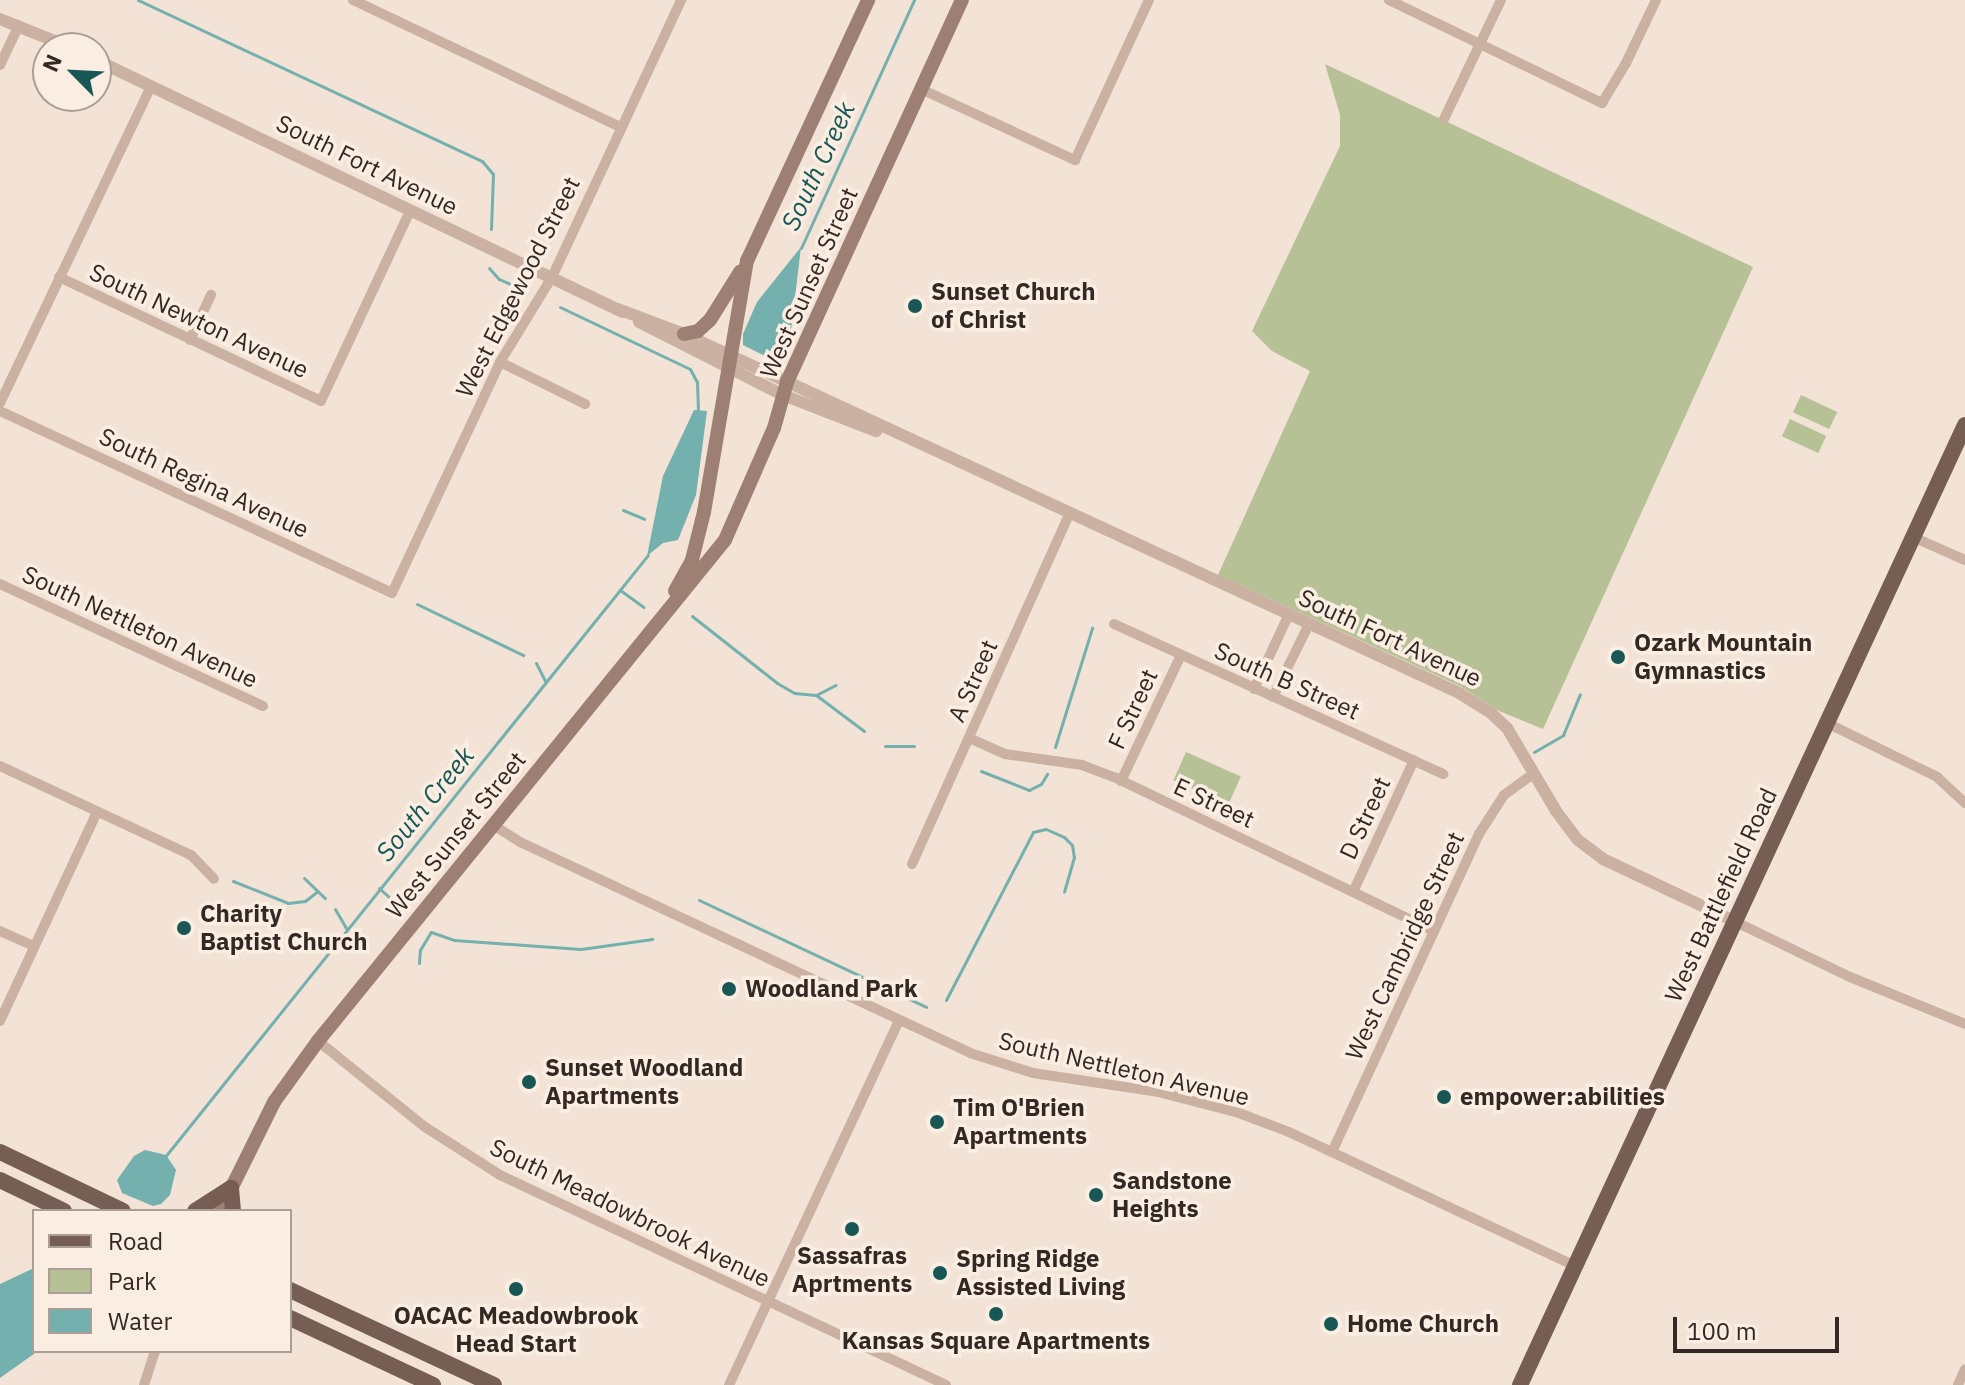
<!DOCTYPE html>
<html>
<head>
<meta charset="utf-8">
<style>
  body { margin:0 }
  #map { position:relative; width:1965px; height:1385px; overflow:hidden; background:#f2e3d6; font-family:"IBM Plex Sans",sans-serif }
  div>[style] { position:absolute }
  .green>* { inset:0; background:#b6c196; transform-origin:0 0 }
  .water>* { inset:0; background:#74b0ad }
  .stream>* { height:3px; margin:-1.5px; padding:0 1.5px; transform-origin:1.5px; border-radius:1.5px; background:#74b0ad }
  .minor>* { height:10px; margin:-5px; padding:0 5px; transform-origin:5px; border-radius:5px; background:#cab1a2 }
  .tertiary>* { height:12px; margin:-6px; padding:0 6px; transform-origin:6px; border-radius:6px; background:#cab1a2 }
  .secondary>* { height:14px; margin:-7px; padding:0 7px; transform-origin:7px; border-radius:7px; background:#9d7f74 }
  .primary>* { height:16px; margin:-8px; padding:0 8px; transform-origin:8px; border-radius:8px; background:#775e55 }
  .dots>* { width:22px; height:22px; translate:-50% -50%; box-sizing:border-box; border:4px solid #faede2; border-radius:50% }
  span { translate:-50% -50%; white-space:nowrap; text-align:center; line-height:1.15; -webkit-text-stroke:7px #faede2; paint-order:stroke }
  .street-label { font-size:24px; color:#342825 }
  .poi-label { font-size:24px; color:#342825; font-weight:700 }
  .left { translate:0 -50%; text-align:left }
  .water-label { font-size:26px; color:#195756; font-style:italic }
  .legend { position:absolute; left:32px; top:1209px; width:260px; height:144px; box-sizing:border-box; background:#faede2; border:2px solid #ab9e96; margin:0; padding:10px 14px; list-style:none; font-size:24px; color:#342825 }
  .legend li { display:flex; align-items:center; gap:16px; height:40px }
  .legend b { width:40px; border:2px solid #ab9e96 }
  .north { position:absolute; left:32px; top:32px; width:80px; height:80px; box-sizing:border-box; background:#faede2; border:2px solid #ab9e96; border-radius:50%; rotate:294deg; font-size:22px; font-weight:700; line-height:32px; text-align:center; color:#342825 }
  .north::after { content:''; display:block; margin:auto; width:28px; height:36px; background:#195756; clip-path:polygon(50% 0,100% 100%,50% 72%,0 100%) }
  .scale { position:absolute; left:1673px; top:1317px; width:166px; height:36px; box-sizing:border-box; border:4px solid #342825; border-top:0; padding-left:10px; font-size:24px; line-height:28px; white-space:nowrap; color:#342825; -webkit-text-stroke:6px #faede2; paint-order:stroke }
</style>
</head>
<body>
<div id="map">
  <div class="green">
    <i style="clip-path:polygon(1325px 64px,1753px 267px,1543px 729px,1499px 711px,1460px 686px,1218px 575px,1310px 371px,1272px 351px,1252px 331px,1340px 146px,1340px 115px)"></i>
    <i style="left:1801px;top:395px;width:40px;height:19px;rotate:25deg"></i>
    <i style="left:1790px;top:419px;width:40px;height:19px;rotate:25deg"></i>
    <i style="left:1186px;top:752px;width:60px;height:31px;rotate:24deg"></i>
  </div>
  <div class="water">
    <i style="clip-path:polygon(801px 247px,791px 330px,771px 359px,743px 345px,743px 334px,757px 302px)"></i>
    <i style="clip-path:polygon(694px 410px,707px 411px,696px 495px,678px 540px,663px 543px,647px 556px,663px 476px)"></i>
    <i style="clip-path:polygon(145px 1150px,166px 1155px,176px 1170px,170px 1195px,161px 1204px,153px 1206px,122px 1193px,117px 1180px,134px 1156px)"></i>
    <i style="clip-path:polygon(34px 1268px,34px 1351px,38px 1351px,0 1378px,0 1284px)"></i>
  </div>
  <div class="stream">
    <i style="left:138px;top:0;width:380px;rotate:25.1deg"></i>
    <i style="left:482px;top:161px;width:17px;rotate:50deg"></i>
    <i style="left:493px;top:174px;width:55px;rotate:92.1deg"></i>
    <i style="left:801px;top:248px;width:273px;rotate:-65.5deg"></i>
    <i style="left:489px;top:268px;width:15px;rotate:48deg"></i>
    <i style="left:499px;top:279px;width:27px;rotate:24deg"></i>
    <i style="left:560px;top:307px;width:144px;rotate:25.5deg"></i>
    <i style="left:690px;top:369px;width:15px;rotate:62deg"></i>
    <i style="left:697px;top:382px;width:29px;rotate:88deg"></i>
    <i style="left:623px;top:510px;width:23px;rotate:23deg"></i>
    <i style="left:620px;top:590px;width:29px;rotate:36deg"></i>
    <i style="left:417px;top:604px;width:118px;rotate:25.7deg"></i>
    <i style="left:692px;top:616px;width:108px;rotate:38.2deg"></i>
    <i style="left:777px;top:683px;width:20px;rotate:30deg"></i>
    <i style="left:794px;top:693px;width:22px;rotate:5deg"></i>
    <i style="left:816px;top:695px;width:60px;rotate:36.9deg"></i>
    <i style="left:536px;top:663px;width:20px;rotate:63deg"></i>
    <i style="left:816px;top:695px;width:22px;rotate:-27deg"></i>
    <i style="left:885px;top:746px;width:29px"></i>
    <i style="left:1055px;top:747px;width:125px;rotate:-72.7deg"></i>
    <i style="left:1534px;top:752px;width:34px;rotate:-30deg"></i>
    <i style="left:1563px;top:735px;width:44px;rotate:-67.5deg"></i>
    <i style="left:981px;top:771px;width:52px;rotate:21.6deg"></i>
    <i style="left:1029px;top:790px;width:13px;rotate:-27deg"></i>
    <i style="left:1041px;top:784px;width:12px;rotate:-59deg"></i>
    <i style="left:304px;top:878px;width:29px;rotate:44deg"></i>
    <i style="left:233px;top:881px;width:59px;rotate:21.8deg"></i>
    <i style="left:288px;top:903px;width:17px;rotate:-7deg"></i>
    <i style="left:305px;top:901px;width:16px;rotate:-38deg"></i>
    <i style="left:379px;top:888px;width:24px;rotate:42deg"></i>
    <i style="left:699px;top:900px;width:251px;rotate:25.2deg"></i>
    <i style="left:335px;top:909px;width:22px;rotate:60deg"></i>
    <i style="left:419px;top:963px;width:13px;rotate:-86deg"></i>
    <i style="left:420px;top:950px;width:21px;rotate:-59deg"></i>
    <i style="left:431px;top:932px;width:24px;rotate:19deg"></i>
    <i style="left:454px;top:940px;width:127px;rotate:4.1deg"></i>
    <i style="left:581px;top:949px;width:72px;rotate:-8deg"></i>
    <i style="left:946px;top:1000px;width:189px;rotate:-62.6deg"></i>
    <i style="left:1033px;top:832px;width:13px;rotate:-13deg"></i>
    <i style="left:1046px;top:829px;width:20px;rotate:24deg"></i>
    <i style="left:1064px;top:837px;width:11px;rotate:45deg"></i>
    <i style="left:1072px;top:845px;width:12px;rotate:81deg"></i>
    <i style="left:1074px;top:857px;width:36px;rotate:106deg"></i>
    <i style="left:164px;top:1158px;width:773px;rotate:-51.25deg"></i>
  </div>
  <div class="minor">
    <i style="left:353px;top:0;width:297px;rotate:25.4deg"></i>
    <i style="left:1389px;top:0;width:237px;rotate:25.8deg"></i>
    <i style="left:1602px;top:103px;width:47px;rotate:-59deg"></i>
    <i style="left:1626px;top:63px;width:70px;rotate:-64.5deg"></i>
    <i style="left:0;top:65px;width:44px;rotate:-64.6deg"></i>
    <i style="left:921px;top:89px;width:170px;rotate:24.8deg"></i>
    <i style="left:1075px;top:160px;width:176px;rotate:-65.2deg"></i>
    <i style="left:1444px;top:119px;width:132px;rotate:-64.4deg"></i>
    <i style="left:59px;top:277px;width:290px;rotate:25.3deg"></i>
    <i style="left:321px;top:401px;width:210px;rotate:-64.9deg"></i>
    <i style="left:190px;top:340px;width:50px;rotate:-65deg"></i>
    <i style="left:500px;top:362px;width:95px;rotate:26.3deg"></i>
    <i style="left:0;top:403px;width:351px;rotate:-64.5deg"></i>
    <i style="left:0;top:411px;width:432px;rotate:24.9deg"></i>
    <i style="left:392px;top:593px;width:255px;rotate:-64.9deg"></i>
    <i style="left:500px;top:362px;width:100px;rotate:-58.5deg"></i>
    <i style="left:552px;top:277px;width:306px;rotate:-65deg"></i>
    <i style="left:1913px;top:537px;width:57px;rotate:23.9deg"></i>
    <i style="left:0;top:584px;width:290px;rotate:24.9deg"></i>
    <i style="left:1114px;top:624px;width:362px;rotate:24.5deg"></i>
    <i style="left:1254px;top:689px;width:83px;rotate:-65deg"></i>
    <i style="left:1273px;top:697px;width:81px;rotate:-63.7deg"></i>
    <i style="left:1827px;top:723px;width:123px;rotate:26.1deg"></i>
    <i style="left:1937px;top:777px;width:38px;rotate:43deg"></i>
    <i style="left:969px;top:738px;width:39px;rotate:24deg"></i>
    <i style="left:1005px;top:754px;width:78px;rotate:8.1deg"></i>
    <i style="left:1082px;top:765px;width:34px;rotate:21deg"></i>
    <i style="left:1114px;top:777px;width:355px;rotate:25.7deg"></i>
    <i style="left:0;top:766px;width:211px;rotate:25deg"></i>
    <i style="left:191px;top:855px;width:33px;rotate:46deg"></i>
    <i style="left:1121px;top:781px;width:140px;rotate:-64.5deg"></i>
    <i style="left:493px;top:825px;width:32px;rotate:32deg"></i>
    <i style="left:520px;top:842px;width:497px;rotate:25.1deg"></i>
    <i style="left:970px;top:1053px;width:66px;rotate:17.6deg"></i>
    <i style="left:1033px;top:1073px;width:126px;rotate:8.6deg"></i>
    <i style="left:1158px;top:1092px;width:84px;rotate:14.5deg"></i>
    <i style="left:1239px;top:1113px;width:53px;rotate:20.8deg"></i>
    <i style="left:1289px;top:1132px;width:316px;rotate:25.1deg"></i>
    <i style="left:912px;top:864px;width:384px;rotate:-65.8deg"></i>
    <i style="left:1353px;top:892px;width:145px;rotate:-65.2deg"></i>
    <i style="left:1736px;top:922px;width:127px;rotate:25.8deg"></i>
    <i style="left:1850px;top:977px;width:124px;rotate:22.2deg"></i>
    <i style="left:0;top:931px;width:37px;rotate:24deg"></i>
    <i style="left:0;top:1021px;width:230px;rotate:-65.1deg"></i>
    <i style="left:318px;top:1041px;width:137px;rotate:38.8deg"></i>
    <i style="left:425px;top:1127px;width:89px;rotate:32.6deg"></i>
    <i style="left:500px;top:1175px;width:493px;rotate:25.2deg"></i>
    <i style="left:1332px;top:1152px;width:350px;rotate:-65.2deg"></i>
    <i style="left:1479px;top:834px;width:46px;rotate:-57.3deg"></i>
    <i style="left:1504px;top:795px;width:37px;rotate:-36deg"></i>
    <i style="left:144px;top:1385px;width:36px;rotate:-72deg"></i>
    <i style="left:729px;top:1385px;width:403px;rotate:-65deg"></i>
    <i style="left:1958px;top:1385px;width:17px;rotate:-66deg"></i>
  </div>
  <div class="tertiary">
    <i style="left:0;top:19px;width:78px;rotate:21.9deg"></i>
    <i style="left:96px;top:60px;width:584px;rotate:25.56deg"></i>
    <i style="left:618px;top:309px;width:71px;rotate:20.7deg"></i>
    <i style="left:684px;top:334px;width:854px;rotate:24.85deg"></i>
    <i style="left:1459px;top:693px;width:39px;rotate:32deg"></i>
    <i style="left:1492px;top:714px;width:21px;rotate:43deg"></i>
    <i style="left:1507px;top:728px;width:96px;rotate:59.4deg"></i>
    <i style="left:1556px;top:811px;width:36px;rotate:53deg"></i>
    <i style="left:1578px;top:840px;width:31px;rotate:37deg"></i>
    <i style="left:1603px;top:859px;width:147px;rotate:25.3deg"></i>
    <i style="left:639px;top:322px;width:161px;rotate:26.9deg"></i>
    <i style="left:783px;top:395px;width:100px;rotate:21.2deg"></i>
  </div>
  <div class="secondary">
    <i style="left:684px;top:334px;width:14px;rotate:-12deg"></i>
    <i style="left:698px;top:331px;width:16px;rotate:-43deg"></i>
    <i style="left:710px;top:320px;width:57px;rotate:-58deg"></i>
    <i style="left:675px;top:591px;width:35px;rotate:-61deg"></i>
    <i style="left:692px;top:560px;width:49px;rotate:-76deg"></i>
    <i style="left:704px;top:512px;width:255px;rotate:-80.3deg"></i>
    <i style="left:747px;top:261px;width:288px;rotate:-65.1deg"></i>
    <i style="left:220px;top:1211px;width:122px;rotate:-63.6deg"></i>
    <i style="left:274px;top:1102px;width:75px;rotate:-54.2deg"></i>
    <i style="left:318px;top:1041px;width:645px;rotate:-50.91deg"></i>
    <i style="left:725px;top:540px;width:122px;rotate:-66.4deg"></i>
    <i style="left:774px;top:428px;width:48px;rotate:-74.2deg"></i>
    <i style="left:787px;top:382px;width:420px;rotate:-65.4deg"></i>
  </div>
  <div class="primary">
    <i style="left:0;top:1152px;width:136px;rotate:25.6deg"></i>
    <i style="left:0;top:1180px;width:71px;rotate:25.8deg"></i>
    <i style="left:195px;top:1211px;width:43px;rotate:-32.6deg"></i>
    <i style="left:231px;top:1188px;width:23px;rotate:85deg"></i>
    <i style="left:290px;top:1290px;width:225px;rotate:25deg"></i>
    <i style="left:290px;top:1318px;width:158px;rotate:25.1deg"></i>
    <i style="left:1520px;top:1385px;width:1058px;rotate:-65.13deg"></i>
  </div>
  <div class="dots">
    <i style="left:915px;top:306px;background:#195756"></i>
    <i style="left:1618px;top:657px;background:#195756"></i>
    <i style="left:184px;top:928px;background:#195756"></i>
    <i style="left:729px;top:989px;background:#195756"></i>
    <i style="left:529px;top:1082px;background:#195756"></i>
    <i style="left:1444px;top:1097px;background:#195756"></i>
    <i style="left:937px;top:1122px;background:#195756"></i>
    <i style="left:1096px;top:1195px;background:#195756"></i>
    <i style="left:852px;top:1229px;background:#195756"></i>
    <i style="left:940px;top:1273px;background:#195756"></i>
    <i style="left:516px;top:1289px;background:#195756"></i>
    <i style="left:996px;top:1314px;background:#195756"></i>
    <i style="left:1331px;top:1324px;background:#195756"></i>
  </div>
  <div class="street-label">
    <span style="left:367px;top:165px;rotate:26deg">South Fort Avenue</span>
    <span style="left:809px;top:283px;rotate:-66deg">West Sunset Street</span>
    <span style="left:518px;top:287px;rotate:-63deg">West Edgewood Street</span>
    <span style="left:199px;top:321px;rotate:25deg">South Newton Avenue</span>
    <span style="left:204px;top:483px;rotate:25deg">South Regina Avenue</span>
    <span style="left:140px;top:627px;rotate:25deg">South Nettleton Avenue</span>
    <span style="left:1390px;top:638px;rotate:25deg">South Fort Avenue</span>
    <span style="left:973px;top:681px;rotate:-66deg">A Street</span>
    <span style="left:1287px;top:681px;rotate:24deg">South B Street</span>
    <span style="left:1133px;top:709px;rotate:-65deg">F Street</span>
    <span style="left:1214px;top:803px;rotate:25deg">E Street</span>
    <span style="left:1365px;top:818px;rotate:-65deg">D Street</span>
    <span style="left:456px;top:835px;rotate:-51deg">West Sunset Street</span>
    <span style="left:1721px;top:895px;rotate:-65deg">West Battlefield Road</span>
    <span style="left:1405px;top:946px;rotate:-65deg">West Cambridge Street</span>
    <span style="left:1124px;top:1069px;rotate:13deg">South Nettleton Avenue</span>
    <span style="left:630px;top:1213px;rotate:26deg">South Meadowbrook Avenue</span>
  </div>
  <div class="poi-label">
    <span class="left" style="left:931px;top:306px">Sunset Church<br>of Christ</span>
    <span class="left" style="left:1634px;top:657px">Ozark Mountain<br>Gymnastics</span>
    <span class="left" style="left:200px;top:928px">Charity<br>Baptist Church</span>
    <span class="left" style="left:745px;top:989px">Woodland Park</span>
    <span class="left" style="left:545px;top:1082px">Sunset Woodland<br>Apartments</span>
    <span class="left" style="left:1460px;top:1097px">empower:abilities</span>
    <span class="left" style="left:953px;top:1122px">Tim O'Brien<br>Apartments</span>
    <span class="left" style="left:1112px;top:1195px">Sandstone<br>Heights</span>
    <span style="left:852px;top:1270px">Sassafras<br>Aprtments</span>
    <span class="left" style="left:956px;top:1273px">Spring Ridge<br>Assisted Living</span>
    <span style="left:516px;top:1330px">OACAC Meadowbrook<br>Head Start</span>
    <span class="left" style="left:1347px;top:1324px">Home Church</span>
    <span style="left:996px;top:1341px">Kansas Square Apartments</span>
  </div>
  <div class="water-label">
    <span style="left:818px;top:166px;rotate:-65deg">South Creek</span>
    <span style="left:425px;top:804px;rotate:-51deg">South Creek</span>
  </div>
  <ul class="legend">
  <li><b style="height:10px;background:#775e55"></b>Road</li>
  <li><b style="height:22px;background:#b6c196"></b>Park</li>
  <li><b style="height:22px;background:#74b0ad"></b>Water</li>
  </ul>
  <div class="north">N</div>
  <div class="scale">100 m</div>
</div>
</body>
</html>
